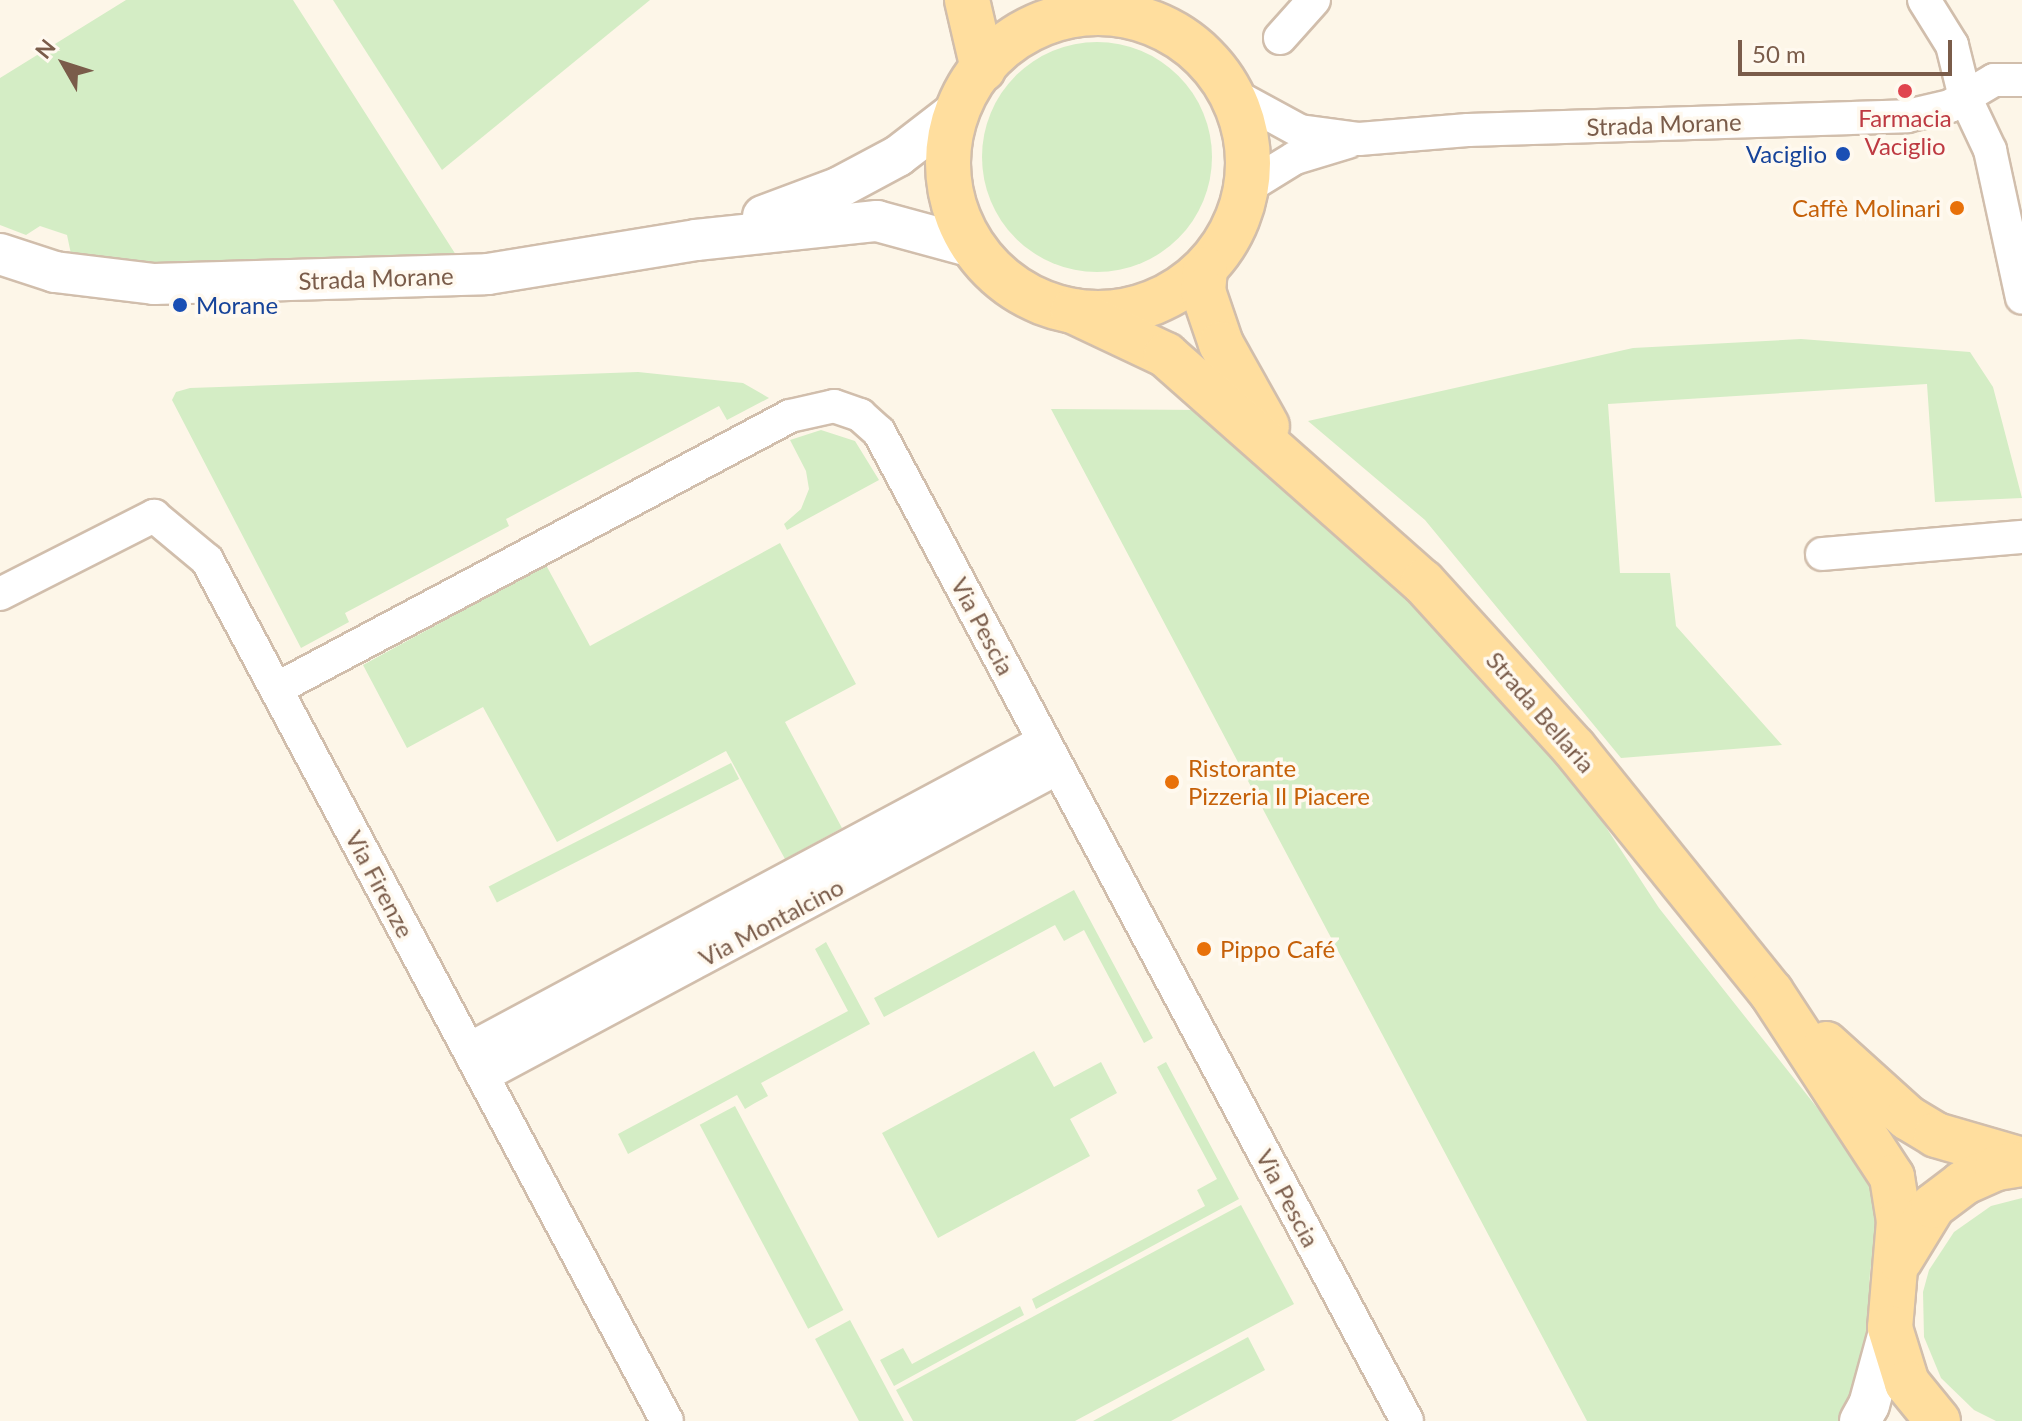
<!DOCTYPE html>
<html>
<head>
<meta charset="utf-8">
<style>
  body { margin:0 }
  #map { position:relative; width:2022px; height:1421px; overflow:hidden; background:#fdf6e8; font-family:Lato,sans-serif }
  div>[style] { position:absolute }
  .green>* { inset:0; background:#d4edc5; transform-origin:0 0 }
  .round { border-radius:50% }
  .roads { filter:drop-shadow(2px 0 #d1beac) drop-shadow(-2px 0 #d1beac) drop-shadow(0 2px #d1beac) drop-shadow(0 -2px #d1beac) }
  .minor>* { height:32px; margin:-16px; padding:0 16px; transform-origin:16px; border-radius:16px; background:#fff }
  .tertiary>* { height:40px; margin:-20px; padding:0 20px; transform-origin:20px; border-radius:20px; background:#fff }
  .primary>* { height:44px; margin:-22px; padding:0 22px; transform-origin:22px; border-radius:22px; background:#ffde9e }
  .primary>.ring { margin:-22px; padding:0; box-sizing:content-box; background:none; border:44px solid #ffde9e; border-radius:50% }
  .dots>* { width:22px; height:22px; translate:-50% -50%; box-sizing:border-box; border:4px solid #fff9ef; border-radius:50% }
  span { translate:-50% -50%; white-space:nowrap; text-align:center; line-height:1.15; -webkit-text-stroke:7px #fff9ef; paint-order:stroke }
  .health-label { font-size:24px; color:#be3a42 }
  .street-label { font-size:24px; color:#7a5c4a }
  .transit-label { font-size:24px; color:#164399 }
  .right { translate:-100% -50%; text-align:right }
  .left { translate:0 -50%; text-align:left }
  .food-label { font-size:24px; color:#c56008 }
  .north { position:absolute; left:24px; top:24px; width:80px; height:80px; -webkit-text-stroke:6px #fff9ef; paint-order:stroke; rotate:309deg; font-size:22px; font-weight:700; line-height:32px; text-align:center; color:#7a5c4a }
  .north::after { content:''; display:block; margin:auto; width:28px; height:36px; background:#7a5c4a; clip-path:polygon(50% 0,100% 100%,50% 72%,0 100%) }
  .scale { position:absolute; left:1738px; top:40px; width:214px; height:36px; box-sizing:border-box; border:4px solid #7a5c4a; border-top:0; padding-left:10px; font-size:24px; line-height:28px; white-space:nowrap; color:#7a5c4a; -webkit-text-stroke:6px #fff9ef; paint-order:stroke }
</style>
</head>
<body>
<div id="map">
  <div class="green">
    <i style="clip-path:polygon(126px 0,293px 0,456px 255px,133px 268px,71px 254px,67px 235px,40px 226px,26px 235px,0 225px,0 78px)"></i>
    <i style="clip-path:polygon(333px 0,650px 0,442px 170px)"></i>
    <i class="round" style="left:982px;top:42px;width:230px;height:230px"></i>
    <i style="clip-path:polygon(1801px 339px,1970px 352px,1993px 387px,2022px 498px,1935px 502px,1927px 384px,1608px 404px,1620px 573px,1670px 573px,1676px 626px,1782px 745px,1621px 758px,1425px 520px,1308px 421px,1633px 348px)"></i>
    <i style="clip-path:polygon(638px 372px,743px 383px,769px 398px,727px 420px,719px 406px,506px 519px,509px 526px,345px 613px,349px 622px,301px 648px,172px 400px,176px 392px,190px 388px)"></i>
    <i style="clip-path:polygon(1051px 409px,1207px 410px,1411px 595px,1556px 751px,1659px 908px,1849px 1148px,1883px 1205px,1870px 1271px,1866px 1370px,1860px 1392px,1839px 1421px,1587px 1421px)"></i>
    <i style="clip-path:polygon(821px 430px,855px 441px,879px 480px,787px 530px,784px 524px,801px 509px,809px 489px,806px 471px,790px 440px)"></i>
    <i style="clip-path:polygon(780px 543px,856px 684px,785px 722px,842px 828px,785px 859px,726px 751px,557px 842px,483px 707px,407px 748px,363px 665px,546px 565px,590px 646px)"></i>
    <i style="left:731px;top:763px;width:18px;height:272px;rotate:63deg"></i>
    <i style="clip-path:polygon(1074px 890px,1153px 1038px,1144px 1043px,1084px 930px,1064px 941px,1055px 925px,884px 1017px,874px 998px)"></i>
    <i style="clip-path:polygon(826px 942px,870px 1024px,761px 1083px,768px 1096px,755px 1103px,745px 1109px,737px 1095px,628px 1154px,618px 1134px,848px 1011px,815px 949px)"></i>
    <i style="clip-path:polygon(1034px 1051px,1054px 1087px,1101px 1062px,1117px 1093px,1070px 1119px,1090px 1156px,938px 1238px,882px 1133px)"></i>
    <i style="clip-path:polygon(1166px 1062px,1239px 1199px,1036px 1309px,1032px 1299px,1205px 1206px,1197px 1190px,1217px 1179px,1157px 1067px)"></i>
    <i style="left:735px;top:1106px;width:231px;height:40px;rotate:62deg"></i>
    <i style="clip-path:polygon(2022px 1198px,2022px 1421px,1996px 1421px,1974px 1410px,1941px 1378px,1924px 1337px,1923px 1292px,1929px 1270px,1954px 1232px,1991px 1206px)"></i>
    <i style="clip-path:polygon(1241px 1205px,1294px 1304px,1075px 1421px,913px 1421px,896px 1390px)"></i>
    <i style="clip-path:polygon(1020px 1306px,1024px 1315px,894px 1386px,880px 1360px,903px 1348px,912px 1364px)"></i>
    <i style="clip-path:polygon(850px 1320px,904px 1421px,859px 1421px,815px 1339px)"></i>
    <i style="clip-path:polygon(1248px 1337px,1265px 1370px,1171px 1421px,1093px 1421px)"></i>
  </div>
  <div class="roads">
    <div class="minor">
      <i style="left:1924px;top:0;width:53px;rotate:58.1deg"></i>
      <i style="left:1952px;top:45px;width:54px;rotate:76deg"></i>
      <i style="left:1965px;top:97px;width:59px;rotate:64.7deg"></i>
      <i style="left:1990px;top:150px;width:151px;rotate:77.8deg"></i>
      <i style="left:1280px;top:38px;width:51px;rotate:-48.2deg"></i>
      <i style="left:1232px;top:94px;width:77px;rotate:28.6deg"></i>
      <i style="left:1300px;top:131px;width:60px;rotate:7.7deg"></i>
      <i style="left:1359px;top:139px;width:109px;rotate:-4.7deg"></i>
      <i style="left:1468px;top:130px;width:439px;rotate:-1.8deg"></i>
      <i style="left:1907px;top:116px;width:44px;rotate:-13.1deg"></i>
      <i style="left:1950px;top:106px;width:51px;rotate:-30.6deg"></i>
      <i style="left:1994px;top:80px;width:28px"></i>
      <i style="left:1246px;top:188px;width:57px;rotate:-31.5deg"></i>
      <i style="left:1295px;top:158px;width:55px;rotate:-16.8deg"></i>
      <i style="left:1822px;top:554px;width:201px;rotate:-4.9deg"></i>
      <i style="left:0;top:594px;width:173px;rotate:-26.9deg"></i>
      <i style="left:154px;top:516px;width:69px;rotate:39.7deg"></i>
      <i style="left:207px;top:560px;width:976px;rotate:61.89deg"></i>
      <i style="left:276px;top:689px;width:582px;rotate:-27.97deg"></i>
      <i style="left:790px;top:416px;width:45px;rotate:-12.8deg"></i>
      <i style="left:834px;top:406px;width:28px;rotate:19deg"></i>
      <i style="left:860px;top:415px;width:25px;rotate:42deg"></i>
      <i style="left:879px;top:432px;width:1121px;rotate:61.9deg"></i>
      <i style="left:469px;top:1049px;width:652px;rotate:-28.18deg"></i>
      <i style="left:483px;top:1076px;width:652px;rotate:-28.18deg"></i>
    </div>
    <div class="tertiary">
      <i style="left:763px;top:216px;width:82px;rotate:-20.6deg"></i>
      <i style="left:840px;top:187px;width:66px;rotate:-28.1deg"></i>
      <i style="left:898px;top:156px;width:76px;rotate:-37.5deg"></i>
      <i style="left:0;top:254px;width:58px;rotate:18.1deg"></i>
      <i style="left:55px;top:272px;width:100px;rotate:6.9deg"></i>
      <i style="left:154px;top:284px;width:334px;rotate:-1.7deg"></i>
      <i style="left:488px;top:274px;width:211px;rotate:-9.3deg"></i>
      <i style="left:696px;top:240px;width:182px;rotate:-6deg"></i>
      <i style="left:877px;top:221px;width:99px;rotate:15.2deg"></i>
      <i style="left:1860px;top:1421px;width:18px;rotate:-61deg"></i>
      <i style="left:1869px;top:1405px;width:80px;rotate:-74.7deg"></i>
    </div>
    <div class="primary">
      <i style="left:967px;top:0;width:71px;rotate:76.9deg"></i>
      <i class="ring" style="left:948px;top:13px;width:256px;height:256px"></i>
      <i style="left:1205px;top:269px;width:22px;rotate:95deg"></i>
      <i style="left:1203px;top:291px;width:56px;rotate:71.2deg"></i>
      <i style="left:1221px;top:344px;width:94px;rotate:60.7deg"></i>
      <i style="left:1073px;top:311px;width:103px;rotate:25.3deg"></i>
      <i style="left:1166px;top:355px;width:343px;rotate:41.5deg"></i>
      <i style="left:1423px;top:582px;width:224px;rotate:47.7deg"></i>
      <i style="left:1574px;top:748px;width:314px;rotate:51.1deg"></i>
      <i style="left:1771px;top:992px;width:221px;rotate:56.8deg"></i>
      <i style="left:1892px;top:1177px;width:45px;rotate:81deg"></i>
      <i style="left:1899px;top:1221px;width:107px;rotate:94.8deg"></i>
      <i style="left:1890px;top:1328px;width:58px;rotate:72.8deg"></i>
      <i style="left:1907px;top:1383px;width:49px;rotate:50.8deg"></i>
      <i style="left:1826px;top:1044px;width:110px;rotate:42.1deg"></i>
      <i style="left:1908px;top:1118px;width:33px;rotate:31deg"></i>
      <i style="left:1936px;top:1135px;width:90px;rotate:16.2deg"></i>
      <i style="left:1900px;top:1260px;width:63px;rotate:-58.6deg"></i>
      <i style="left:1933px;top:1206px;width:38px;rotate:-37deg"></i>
      <i style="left:1963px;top:1183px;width:37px;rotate:-24deg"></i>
      <i style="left:1997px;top:1168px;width:25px;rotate:-9deg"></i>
    </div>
  </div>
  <div class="dots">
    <i style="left:1905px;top:91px;background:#e0444e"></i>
    <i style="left:1843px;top:154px;background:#1a4fb4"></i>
    <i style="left:1957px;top:208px;background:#e8710a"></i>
    <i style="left:180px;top:305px;background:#1a4fb4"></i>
    <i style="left:1172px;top:782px;background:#e8710a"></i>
    <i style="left:1204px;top:949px;background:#e8710a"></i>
  </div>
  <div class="health-label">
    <span style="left:1905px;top:132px">Farmacia<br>Vaciglio</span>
  </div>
  <div class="street-label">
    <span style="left:1664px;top:124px;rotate:-2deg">Strada Morane</span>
    <span style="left:376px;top:278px;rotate:-2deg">Strada Morane</span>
    <span style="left:983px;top:626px;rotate:62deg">Via Pescia</span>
    <span style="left:1541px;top:712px;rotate:49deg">Strada Bellaria</span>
    <span style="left:380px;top:884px;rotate:62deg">Via Firenze</span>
    <span style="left:771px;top:922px;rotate:-28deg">Via Montalcino</span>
    <span style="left:1288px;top:1198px;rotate:62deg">Via Pescia</span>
  </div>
  <div class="transit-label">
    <span class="right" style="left:1827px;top:154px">Vaciglio</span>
    <span class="left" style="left:196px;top:305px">Morane</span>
  </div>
  <div class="food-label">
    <span class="right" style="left:1941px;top:208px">Caffè Molinari</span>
    <span class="left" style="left:1188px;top:782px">Ristorante<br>Pizzeria Il Piacere</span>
    <span class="left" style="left:1220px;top:949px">Pippo Café</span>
  </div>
  <div class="north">N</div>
  <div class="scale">50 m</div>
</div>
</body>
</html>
